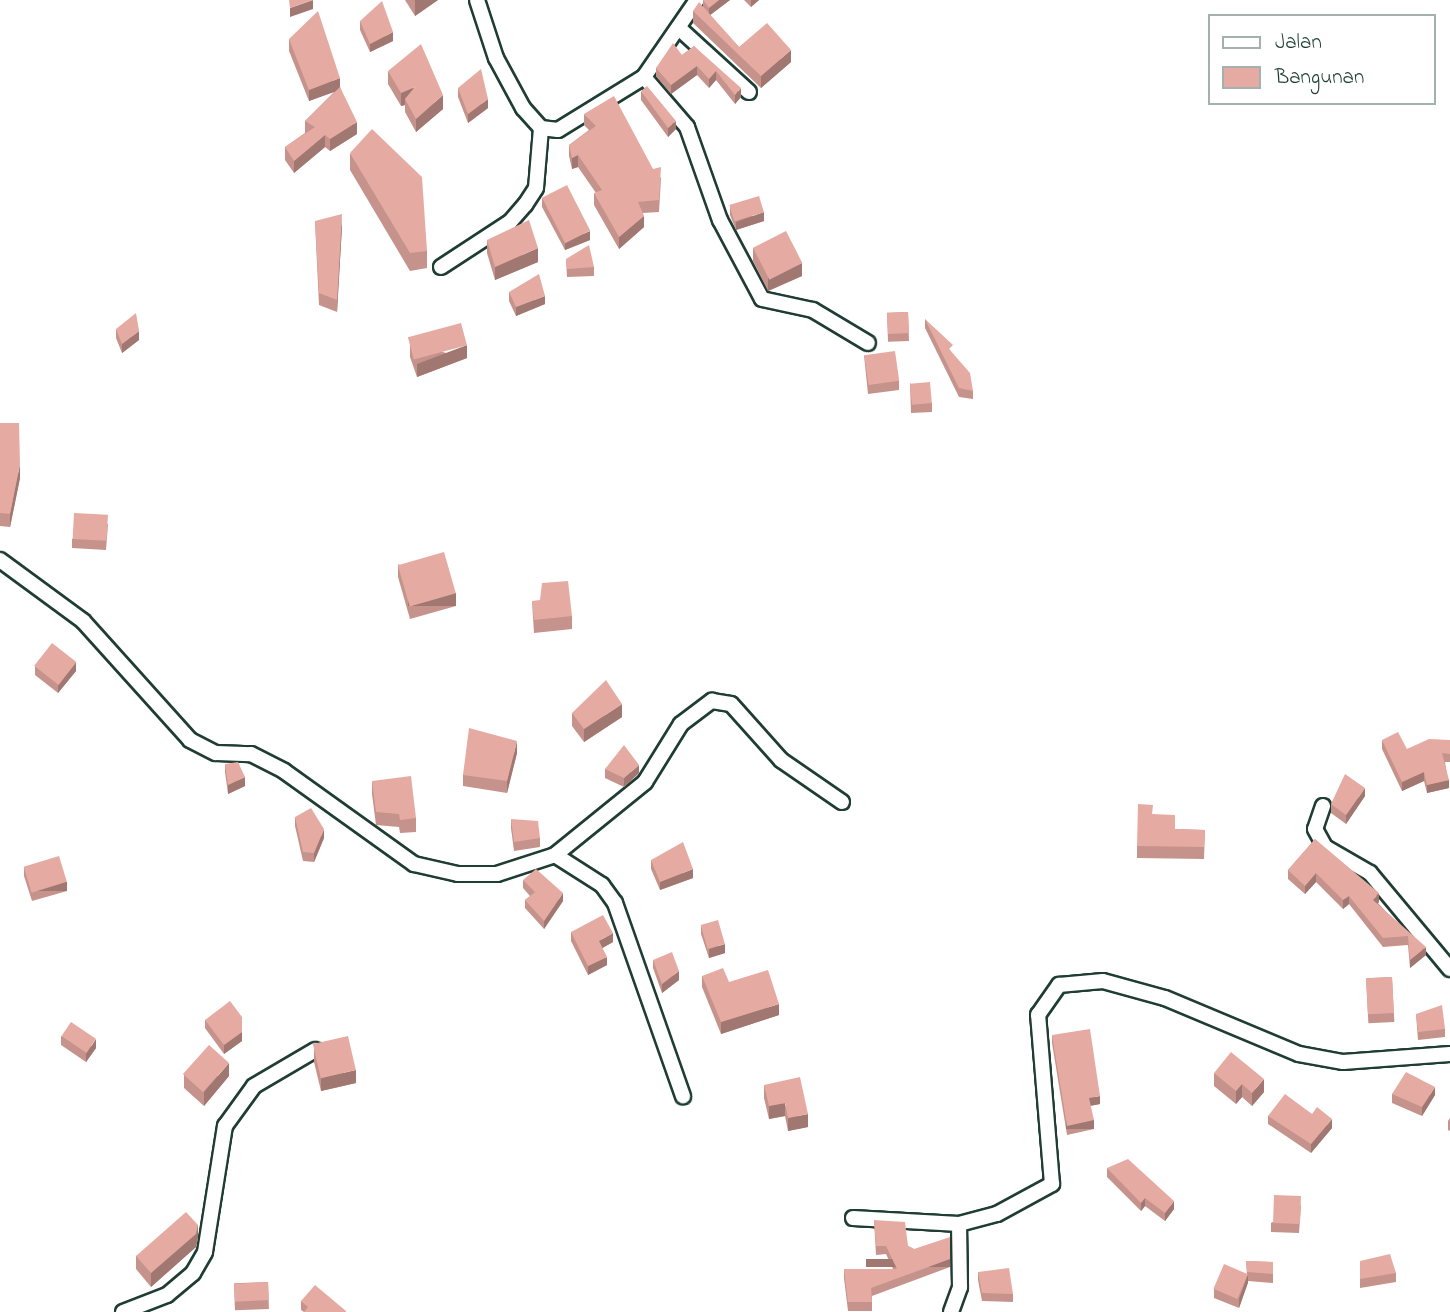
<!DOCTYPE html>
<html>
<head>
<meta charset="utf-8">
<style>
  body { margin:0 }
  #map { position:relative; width:1450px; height:1312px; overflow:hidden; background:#fff; font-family:"Indie Flower",sans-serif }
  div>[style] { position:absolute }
  .roads { filter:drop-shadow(2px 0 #1f3d34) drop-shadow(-2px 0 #1f3d34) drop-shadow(0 2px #1f3d34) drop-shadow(0 -2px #1f3d34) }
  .minor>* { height:14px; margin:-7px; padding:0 7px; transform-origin:7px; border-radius:7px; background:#fff }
  .wall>* { inset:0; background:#c5938b; transform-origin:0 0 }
  .shaded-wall>* { inset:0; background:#a07871; transform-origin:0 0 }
  .building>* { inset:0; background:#e5aba2; transform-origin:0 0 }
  span { translate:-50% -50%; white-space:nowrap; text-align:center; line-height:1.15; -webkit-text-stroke:5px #fff; paint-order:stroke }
  .legend { position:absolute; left:1208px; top:14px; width:228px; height:91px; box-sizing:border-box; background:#fff; border:2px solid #a5b1ae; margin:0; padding:9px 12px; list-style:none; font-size:21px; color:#1f3d34 }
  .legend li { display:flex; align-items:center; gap:14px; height:35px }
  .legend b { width:35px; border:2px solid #a5b1ae }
</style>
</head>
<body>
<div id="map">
  <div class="roads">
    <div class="minor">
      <i style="left:477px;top:0;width:61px;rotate:71.9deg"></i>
      <i style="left:496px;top:58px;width:57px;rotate:61.6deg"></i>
      <i style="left:523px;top:108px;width:27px;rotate:48deg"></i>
      <i style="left:541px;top:128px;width:17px;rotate:7deg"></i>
      <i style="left:558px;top:130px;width:101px;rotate:-31.6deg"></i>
      <i style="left:644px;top:77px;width:93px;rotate:-55.5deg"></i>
      <i style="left:681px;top:30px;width:92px;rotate:42.4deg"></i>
      <i style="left:644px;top:77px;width:66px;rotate:49.3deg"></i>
      <i style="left:687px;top:127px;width:99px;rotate:70.5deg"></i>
      <i style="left:720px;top:220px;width:89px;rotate:62deg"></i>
      <i style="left:762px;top:299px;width:52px;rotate:12.2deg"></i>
      <i style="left:813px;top:310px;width:64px;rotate:31deg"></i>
      <i style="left:441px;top:267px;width:82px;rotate:-33.1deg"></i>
      <i style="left:510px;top:222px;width:23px;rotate:-49deg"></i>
      <i style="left:525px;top:205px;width:20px;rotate:-57deg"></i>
      <i style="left:536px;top:188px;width:60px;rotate:-85.2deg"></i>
      <i style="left:0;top:560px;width:103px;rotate:36.3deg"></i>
      <i style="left:83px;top:621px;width:160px;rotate:48deg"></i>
      <i style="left:190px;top:740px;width:29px;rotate:27deg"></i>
      <i style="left:216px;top:753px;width:35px;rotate:2deg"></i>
      <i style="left:251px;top:754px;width:37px;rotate:27deg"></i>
      <i style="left:284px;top:771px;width:160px;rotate:35.6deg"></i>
      <i style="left:414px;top:864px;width:45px;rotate:12.8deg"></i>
      <i style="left:458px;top:874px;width:39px"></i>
      <i style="left:497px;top:874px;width:61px;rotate:-18.1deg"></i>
      <i style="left:555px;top:855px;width:116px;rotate:-39deg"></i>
      <i style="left:645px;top:782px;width:68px;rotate:-58.2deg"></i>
      <i style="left:681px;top:724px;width:39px;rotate:-37deg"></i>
      <i style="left:712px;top:701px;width:19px;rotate:9deg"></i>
      <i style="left:731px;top:704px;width:75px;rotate:48.2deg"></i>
      <i style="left:781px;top:760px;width:74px;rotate:34.5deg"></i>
      <i style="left:1323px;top:806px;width:24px;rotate:109deg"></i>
      <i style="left:1315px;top:829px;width:21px;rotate:61deg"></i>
      <i style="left:1325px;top:847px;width:52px;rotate:30deg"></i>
      <i style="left:1370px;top:873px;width:125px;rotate:50.2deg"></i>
      <i style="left:555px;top:855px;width:56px;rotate:32.6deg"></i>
      <i style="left:602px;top:885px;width:22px;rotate:54deg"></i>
      <i style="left:615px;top:903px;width:205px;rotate:70.6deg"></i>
      <i style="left:853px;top:1218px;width:106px;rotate:3.2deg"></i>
      <i style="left:123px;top:1312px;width:47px;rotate:-21.1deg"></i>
      <i style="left:167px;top:1295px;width:34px;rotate:-40deg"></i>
      <i style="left:193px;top:1273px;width:24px;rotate:-60deg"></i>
      <i style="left:205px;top:1252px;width:128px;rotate:-81deg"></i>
      <i style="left:225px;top:1126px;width:49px;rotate:-54.1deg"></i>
      <i style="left:254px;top:1086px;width:71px;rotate:-30.5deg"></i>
      <i style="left:951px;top:1312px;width:27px;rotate:-70deg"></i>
      <i style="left:960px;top:1287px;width:63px;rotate:-90.9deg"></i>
      <i style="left:959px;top:1224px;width:39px;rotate:-15deg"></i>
      <i style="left:997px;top:1214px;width:63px;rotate:-28.6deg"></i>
      <i style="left:1052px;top:1184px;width:170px;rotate:-94.7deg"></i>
      <i style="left:1038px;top:1015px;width:37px;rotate:-55deg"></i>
      <i style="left:1059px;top:985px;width:44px;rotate:-5.2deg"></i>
      <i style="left:1103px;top:981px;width:64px;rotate:15.3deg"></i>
      <i style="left:1165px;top:998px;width:145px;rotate:22.7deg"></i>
      <i style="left:1299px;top:1054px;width:45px;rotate:10.3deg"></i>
      <i style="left:1343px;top:1062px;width:107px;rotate:-4.3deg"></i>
    </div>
  </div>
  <div class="wall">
    <i style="clip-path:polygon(405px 0,438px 0,415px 16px)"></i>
    <i style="clip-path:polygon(703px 0,730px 0,710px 15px,739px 47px,791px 62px,761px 88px,693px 23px,693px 11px,703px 7px)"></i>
    <i style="clip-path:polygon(744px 0,759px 0,751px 7px)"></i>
    <i style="clip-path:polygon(360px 21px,393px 41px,370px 52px,360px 30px)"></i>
    <i style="clip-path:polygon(289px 39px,340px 87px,357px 134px,330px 151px,325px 147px,294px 173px,285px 160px,285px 147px,305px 133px,305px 121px,335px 91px,309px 101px,289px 51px)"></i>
    <i style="clip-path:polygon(694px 46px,741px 97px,735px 104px,716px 80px,709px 88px,697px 75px,671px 94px,656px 76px,656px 68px,682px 55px)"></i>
    <i style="clip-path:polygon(388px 71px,443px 109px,416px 132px,405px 112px,405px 105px,401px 106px,388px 84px)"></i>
    <i style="clip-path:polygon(458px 88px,488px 108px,468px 123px,458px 97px)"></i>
    <i style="clip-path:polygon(641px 91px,676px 129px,668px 137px,641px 100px)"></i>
    <i style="clip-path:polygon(584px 114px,653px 169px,661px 178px,659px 212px,643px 213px,644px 227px,619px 249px,594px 205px,594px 193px,596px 193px,578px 167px,572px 169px,569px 156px,569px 145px,589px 130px,584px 125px)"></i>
    <i style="clip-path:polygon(350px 153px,427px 251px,427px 268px,410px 271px,350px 170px)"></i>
    <i style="clip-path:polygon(542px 198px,590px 240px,565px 250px,542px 207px)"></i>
    <i style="clip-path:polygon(730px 206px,764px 221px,736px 230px,730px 215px)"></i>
    <i style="clip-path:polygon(315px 221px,342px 226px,337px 312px,319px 305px)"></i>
    <i style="clip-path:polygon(487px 240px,538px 262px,495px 280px,487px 253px)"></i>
    <i style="clip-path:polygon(753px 248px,802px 276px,768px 291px,753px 261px)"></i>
    <i style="clip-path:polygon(566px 259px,594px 267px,594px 276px,567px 277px)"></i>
    <i style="clip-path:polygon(509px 292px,545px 304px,516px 316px,509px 301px)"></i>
    <i style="left:908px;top:312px;width:29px;height:21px;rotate:88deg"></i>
    <i style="clip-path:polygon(925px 319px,953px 354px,973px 391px,973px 399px,959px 397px,925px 328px)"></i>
    <i style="clip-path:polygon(116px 329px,139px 340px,122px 353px,116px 338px)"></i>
    <i style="clip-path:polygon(410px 344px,467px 358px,417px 377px,410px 357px)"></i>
    <i style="clip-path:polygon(864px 355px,899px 381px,899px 390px,868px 394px)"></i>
    <i style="clip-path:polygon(910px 383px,932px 403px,932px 412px,911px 413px)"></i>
    <i style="clip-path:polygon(0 423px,20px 478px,10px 527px,0 526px)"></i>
    <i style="clip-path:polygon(108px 524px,106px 550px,72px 548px,72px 539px)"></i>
    <i style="clip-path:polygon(398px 564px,456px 606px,410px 619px,398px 577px)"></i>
    <i style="clip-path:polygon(532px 601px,572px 616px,572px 629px,534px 633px)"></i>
    <i style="clip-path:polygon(35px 666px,76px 671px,58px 693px,35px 675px)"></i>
    <i style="clip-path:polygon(572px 713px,622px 717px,584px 742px,572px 726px)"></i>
    <i style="clip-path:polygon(1382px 740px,1407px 749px,1450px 740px,1450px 762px,1445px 762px,1449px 788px,1427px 793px,1424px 781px,1402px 791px,1382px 749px)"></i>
    <i style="clip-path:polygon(517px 753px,507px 793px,463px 786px,463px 775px)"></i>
    <i style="clip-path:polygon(225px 764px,245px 786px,228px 794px,225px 772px)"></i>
    <i style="clip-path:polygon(605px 769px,639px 773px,624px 787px,605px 778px)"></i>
    <i style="clip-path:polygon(372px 781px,416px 818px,416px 832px,400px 833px,399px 827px,376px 825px,372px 794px)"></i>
    <i style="clip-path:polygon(1365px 796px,1346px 824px,1331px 813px,1331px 804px)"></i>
    <i style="clip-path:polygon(1153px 814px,1175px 829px,1205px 830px,1204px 859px,1137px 858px,1137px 846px)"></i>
    <i style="clip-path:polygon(295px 817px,324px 838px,314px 862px,303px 861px,295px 826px)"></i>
    <i style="clip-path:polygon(511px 819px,540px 838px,540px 847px,514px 851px,511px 828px)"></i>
    <i style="clip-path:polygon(1315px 839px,1379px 902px,1378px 903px,1426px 955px,1410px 968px,1408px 945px,1383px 947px,1349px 904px,1343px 909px,1316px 882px,1305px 894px,1288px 879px,1288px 870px)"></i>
    <i style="clip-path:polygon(651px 860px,693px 878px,660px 890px,651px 869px)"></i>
    <i style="clip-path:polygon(24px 867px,67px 891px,32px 901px,24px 876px)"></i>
    <i style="clip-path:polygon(523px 880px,563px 901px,544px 929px,525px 908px,525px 900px,530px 896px,523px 888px)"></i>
    <i style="clip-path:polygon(701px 926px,725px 953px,709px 958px,701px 934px)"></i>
    <i style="clip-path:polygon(571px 932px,613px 942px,602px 948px,607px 965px,588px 975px,571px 941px)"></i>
    <i style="clip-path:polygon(653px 960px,679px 980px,662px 993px,653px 968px)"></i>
    <i style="clip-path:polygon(702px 976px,729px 982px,779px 1015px,721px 1034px,702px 987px)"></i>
    <i style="left:1392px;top:977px;width:45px;height:26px;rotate:87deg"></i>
    <i style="clip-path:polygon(1416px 1014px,1445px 1029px,1445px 1037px,1418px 1040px)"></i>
    <i style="clip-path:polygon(242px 1017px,242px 1041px,224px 1054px,205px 1028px,205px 1020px)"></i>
    <i style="clip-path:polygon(1052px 1035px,1100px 1104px,1090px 1106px,1094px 1129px,1067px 1135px,1052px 1043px)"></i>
    <i style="clip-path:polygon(61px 1036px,96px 1048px,86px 1062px,61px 1045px)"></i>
    <i style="clip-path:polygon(314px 1048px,356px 1083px,321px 1091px,314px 1062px)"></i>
    <i style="clip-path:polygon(1214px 1073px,1264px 1092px,1252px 1106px,1242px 1097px,1236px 1104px,1214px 1086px)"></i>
    <i style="clip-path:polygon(184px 1075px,229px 1076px,204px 1106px,184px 1088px)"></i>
    <i style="clip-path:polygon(764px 1085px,808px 1127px,788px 1131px,785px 1116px,769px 1119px,764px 1098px)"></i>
    <i style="clip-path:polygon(1392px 1094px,1435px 1095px,1422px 1116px,1392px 1103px)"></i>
    <i style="clip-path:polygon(1312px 1114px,1332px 1128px,1311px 1153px,1268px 1124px,1268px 1116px)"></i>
    <i style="clip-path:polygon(1450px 1118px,1450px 1131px,1448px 1130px,1448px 1121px)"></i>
    <i style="clip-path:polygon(1107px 1168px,1174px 1209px,1165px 1221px,1145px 1206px,1141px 1211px,1107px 1177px)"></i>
    <i style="clip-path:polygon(1301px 1205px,1299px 1233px,1271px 1232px,1271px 1223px)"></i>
    <i style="clip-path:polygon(874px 1220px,908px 1246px,950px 1267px,872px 1296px,872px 1311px,848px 1311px,844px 1278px,844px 1269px,893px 1269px,886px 1254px,876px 1255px)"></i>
    <i style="clip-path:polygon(198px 1238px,196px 1247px,151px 1287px,136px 1269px,136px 1256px)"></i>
    <i style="clip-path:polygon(1246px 1261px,1273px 1262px,1273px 1283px,1248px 1281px,1239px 1308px,1214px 1298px,1214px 1289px,1247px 1274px)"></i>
    <i style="clip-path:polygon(1360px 1261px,1396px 1273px,1396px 1282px,1360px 1288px)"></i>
    <i style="clip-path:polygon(978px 1272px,1013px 1294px,1013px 1302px,982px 1301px,978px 1280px)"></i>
    <i style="left:268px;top:1282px;width:27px;height:34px;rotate:88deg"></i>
    <i style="clip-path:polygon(301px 1301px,346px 1312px,304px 1312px,301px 1310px)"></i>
  </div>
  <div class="shaded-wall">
    <i style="clip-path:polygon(313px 0,313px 9px,290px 17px,290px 8px)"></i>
    <i style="clip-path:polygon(415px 0,438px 0,415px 16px)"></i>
    <i style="clip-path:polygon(719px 0,730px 0,709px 16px,709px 8px)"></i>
    <i style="clip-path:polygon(751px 0,759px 0,751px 7px)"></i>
    <i style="clip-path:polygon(393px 32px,393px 41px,370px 52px,370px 44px)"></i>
    <i style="clip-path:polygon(791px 50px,791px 62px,761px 88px,761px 76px)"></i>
    <i style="clip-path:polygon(697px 66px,697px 75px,671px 94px,671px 85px)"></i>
    <i style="clip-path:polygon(716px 71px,716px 80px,709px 88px,709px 79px)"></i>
    <i style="clip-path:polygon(340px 78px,340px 90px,309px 101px,309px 90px)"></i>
    <i style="clip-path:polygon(415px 87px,405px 99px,405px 105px,401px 106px,401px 93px)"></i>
    <i style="clip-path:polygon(741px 88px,741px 97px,735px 104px,735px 95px)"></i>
    <i style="clip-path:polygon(443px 95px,443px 109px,416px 132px,416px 119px)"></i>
    <i style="clip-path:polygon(488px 99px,488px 108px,468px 123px,468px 114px)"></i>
    <i style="clip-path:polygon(676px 121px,676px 129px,668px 137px,668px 128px)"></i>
    <i style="clip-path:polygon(357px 122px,357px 134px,330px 151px,330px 139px)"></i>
    <i style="clip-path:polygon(325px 135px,325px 147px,294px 173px,294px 161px)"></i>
    <i style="clip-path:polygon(578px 155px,578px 167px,572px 169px,572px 158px)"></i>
    <i style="clip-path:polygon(764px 212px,764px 221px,736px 230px,736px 222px)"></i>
    <i style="clip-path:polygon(342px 214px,342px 226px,337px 312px,337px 300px)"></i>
    <i style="clip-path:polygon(644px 216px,644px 227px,619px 249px,619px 237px)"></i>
    <i style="clip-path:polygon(590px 231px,590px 240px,565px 250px,565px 242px)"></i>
    <i style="clip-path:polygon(538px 248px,538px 262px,495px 280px,495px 267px)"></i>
    <i style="clip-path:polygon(802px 263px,802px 276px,768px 291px,768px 277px)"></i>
    <i style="clip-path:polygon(545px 296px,545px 304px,516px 316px,516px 307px)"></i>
    <i style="clip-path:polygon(139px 331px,139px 340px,122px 353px,122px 344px)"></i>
    <i style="clip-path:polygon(467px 345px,467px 358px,417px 377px,417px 364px)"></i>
    <i style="clip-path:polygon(20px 464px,20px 478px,10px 527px,10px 514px)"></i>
    <i style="left:456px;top:593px;width:13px;height:48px;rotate:90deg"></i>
    <i style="clip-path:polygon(76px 662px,76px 671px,58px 693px,58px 684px)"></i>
    <i style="clip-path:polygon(622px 704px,622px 717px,584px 742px,584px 729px)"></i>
    <i style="clip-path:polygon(517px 741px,517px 753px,507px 793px,507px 781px)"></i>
    <i style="clip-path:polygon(639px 765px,639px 773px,624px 787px,624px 778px)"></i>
    <i style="clip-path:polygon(1424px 772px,1424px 781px,1402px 791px,1402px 782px)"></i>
    <i style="clip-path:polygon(245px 777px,245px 786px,228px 794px,228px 785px)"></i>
    <i style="clip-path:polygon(1449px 780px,1449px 788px,1427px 793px,1427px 785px)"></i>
    <i style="clip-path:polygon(1365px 788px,1365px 796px,1346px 824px,1346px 815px)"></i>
    <i style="clip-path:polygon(324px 829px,324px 838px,314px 862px,314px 853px)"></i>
    <i style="clip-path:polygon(693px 869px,693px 878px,660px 890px,660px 882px)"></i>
    <i style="clip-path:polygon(1316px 873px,1316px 882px,1305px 894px,1305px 886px)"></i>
    <i style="left:67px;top:882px;width:9px;height:36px;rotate:90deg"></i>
    <i style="clip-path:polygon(563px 893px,563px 901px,544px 929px,544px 921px)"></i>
    <i style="clip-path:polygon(1379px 893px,1379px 902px,1373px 908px,1373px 900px)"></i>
    <i style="clip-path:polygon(1349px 896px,1349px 904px,1343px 909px,1343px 900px)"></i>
    <i style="clip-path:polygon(613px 933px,613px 942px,599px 950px,599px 941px)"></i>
    <i style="clip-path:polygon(725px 944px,725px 953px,709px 958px,709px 949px)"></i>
    <i style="clip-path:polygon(1426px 947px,1426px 955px,1410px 968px,1410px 960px)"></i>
    <i style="clip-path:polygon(607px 957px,607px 965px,588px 975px,588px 966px)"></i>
    <i style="clip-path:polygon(679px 971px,679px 980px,662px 993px,662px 984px)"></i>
    <i style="clip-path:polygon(779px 1004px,779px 1015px,721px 1034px,721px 1022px)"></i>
    <i style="clip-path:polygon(242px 1032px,242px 1041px,224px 1054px,224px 1045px)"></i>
    <i style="clip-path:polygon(96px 1039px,96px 1048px,86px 1062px,86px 1054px)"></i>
    <i style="clip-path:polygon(229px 1063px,229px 1076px,204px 1106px,204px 1092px)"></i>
    <i style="clip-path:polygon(356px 1070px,356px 1083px,321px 1091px,321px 1078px)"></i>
    <i style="clip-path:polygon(1264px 1079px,1264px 1092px,1252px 1106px,1252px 1093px)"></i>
    <i style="clip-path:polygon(1242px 1084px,1242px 1097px,1236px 1104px,1236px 1091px)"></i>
    <i style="clip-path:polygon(1435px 1087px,1435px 1095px,1422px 1116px,1422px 1107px)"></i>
    <i style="clip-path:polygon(1100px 1096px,1100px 1104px,1089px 1106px,1089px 1098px)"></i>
    <i style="clip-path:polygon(785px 1103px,785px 1116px,769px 1119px,769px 1106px)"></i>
    <i style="clip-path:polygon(808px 1114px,808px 1127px,788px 1131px,788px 1118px)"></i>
    <i style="clip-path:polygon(1332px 1119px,1332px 1128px,1311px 1153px,1311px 1144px)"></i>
    <i style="left:1094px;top:1120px;width:9px;height:28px;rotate:90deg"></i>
    <i style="clip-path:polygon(1145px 1198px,1145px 1206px,1141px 1211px,1141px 1203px)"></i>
    <i style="clip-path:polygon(1174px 1201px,1174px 1209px,1165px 1221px,1165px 1213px)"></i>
    <i style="clip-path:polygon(198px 1225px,198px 1238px,196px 1247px,151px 1287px,151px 1273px)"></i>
    <i style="left:950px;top:1259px;width:8px;height:84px;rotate:90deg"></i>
    <i style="clip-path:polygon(1248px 1274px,1248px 1283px,1239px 1308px,1239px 1299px)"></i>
  </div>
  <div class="building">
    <i style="clip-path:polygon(289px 0,313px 0,290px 8px)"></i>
    <i style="clip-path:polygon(703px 0,719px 0,709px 8px)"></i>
    <i style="clip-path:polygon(382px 1px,393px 32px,370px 44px,360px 21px)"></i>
    <i style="clip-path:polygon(699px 2px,739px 47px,767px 23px,791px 50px,761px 76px,693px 11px)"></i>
    <i style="clip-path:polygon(318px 11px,340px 78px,309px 90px,289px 39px)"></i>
    <i style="clip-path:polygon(673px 43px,682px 55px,694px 46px,741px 88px,735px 95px,716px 71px,709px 79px,697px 66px,671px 85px,656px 68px)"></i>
    <i style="clip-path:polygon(421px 44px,443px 95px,416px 119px,405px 99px,415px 87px,401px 93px,388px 71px)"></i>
    <i style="clip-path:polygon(481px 69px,488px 99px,468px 114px,458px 88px)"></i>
    <i style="clip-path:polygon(647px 86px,676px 121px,668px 128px,641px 91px)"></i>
    <i style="clip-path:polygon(340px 87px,357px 122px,330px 139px,325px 135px,294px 161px,285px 147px,315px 127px,305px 121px)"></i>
    <i style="clip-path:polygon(614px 96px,653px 169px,661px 167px,659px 200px,638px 202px,644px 216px,619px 237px,594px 193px,602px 190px,578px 155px,572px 158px,569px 145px,596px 126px,584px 114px)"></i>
    <i style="clip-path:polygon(372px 129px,422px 177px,427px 251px,410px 253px,350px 153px)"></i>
    <i style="left:567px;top:185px;width:51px;height:28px;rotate:63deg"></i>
    <i style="left:759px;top:196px;width:17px;height:31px;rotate:73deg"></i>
    <i style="clip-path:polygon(342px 214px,337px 300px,319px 293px,315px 221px)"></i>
    <i style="clip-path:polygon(529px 220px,538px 248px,495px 267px,487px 240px)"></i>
    <i style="left:786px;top:231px;width:36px;height:37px;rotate:63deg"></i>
    <i style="clip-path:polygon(589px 245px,594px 267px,567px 269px,566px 259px)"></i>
    <i style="clip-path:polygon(539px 274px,545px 296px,516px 307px,509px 292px)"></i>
    <i style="left:908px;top:312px;width:21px;height:21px;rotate:87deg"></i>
    <i style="clip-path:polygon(136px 313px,139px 331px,122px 344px,116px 329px)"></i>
    <i style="clip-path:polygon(925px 319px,953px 345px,949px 349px,970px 373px,973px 391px,959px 388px)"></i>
    <i style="left:461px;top:323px;width:23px;height:55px;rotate:75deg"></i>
    <i style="left:895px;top:351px;width:30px;height:31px;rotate:82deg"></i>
    <i style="left:930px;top:382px;width:21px;height:20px;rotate:85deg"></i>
    <i style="clip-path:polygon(0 423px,19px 423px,20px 464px,10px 514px,0 513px)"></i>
    <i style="left:74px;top:513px;width:34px;height:26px;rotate:3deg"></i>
    <i style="left:444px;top:552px;width:43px;height:48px;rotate:74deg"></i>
    <i style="clip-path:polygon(568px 581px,572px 616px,534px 620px,532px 601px,540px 600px,542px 583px)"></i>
    <i style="left:52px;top:643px;width:31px;height:29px;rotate:38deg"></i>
    <i style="clip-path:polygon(606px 680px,622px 704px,584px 729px,572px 713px)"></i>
    <i style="clip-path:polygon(469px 728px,517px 741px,507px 781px,463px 775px)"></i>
    <i style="clip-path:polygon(1398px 732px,1407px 749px,1429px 739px,1450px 740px,1450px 754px,1442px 753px,1449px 780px,1427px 785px,1424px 772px,1402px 782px,1382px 740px)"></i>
    <i style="clip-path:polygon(624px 745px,639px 765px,624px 778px,605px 769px)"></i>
    <i style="clip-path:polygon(238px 762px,245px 777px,228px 785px,225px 764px)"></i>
    <i style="clip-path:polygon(1345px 774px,1365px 788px,1346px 815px,1331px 804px)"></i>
    <i style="clip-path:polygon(411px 776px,416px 818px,400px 820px,399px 814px,376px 812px,372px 781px)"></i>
    <i style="clip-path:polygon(1138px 804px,1153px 805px,1152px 814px,1175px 815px,1175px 829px,1205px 830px,1204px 847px,1137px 846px)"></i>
    <i style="clip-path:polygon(311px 808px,324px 829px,314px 853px,303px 852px,295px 817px)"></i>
    <i style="clip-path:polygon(511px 819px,538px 821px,540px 838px,514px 842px)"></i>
    <i style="clip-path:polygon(1315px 839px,1379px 893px,1373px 900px,1426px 947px,1410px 960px,1408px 936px,1383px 938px,1349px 896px,1343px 900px,1316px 873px,1305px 886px,1288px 870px)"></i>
    <i style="clip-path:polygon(683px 842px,693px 869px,660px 882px,651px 860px)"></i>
    <i style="left:59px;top:856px;width:27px;height:37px;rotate:73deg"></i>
    <i style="clip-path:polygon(536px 869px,563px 893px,544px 921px,525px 900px,535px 892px,523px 880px)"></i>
    <i style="clip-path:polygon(603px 915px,613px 933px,599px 941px,607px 957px,588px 966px,571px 932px)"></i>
    <i style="left:718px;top:920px;width:25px;height:18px;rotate:74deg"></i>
    <i style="clip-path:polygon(672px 952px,679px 971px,662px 984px,653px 960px)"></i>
    <i style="clip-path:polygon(723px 968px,729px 982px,768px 970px,779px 1004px,721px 1022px,702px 976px)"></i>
    <i style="left:1392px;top:977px;width:36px;height:26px;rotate:87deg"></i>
    <i style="clip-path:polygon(230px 1001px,242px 1017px,242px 1032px,224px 1045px,205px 1020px)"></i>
    <i style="clip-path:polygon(1442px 1005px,1445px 1029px,1418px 1032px,1416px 1014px)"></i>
    <i style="left:71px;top:1022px;width:30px;height:17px;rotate:34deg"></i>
    <i style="clip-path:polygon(1090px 1029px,1100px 1096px,1089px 1098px,1094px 1120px,1067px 1126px,1052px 1035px)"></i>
    <i style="left:348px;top:1036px;width:35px;height:36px;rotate:77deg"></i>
    <i style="left:209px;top:1045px;width:27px;height:39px;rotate:42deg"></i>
    <i style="clip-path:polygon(1231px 1052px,1264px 1079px,1252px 1093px,1242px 1084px,1236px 1091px,1214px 1073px)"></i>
    <i style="clip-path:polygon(1406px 1072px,1435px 1087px,1422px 1107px,1392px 1094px)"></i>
    <i style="clip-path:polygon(800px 1077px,808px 1114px,788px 1118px,785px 1103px,769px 1106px,764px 1085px)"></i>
    <i style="clip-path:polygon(1285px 1094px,1312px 1114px,1317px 1107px,1332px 1119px,1311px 1144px,1268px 1116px)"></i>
    <i style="clip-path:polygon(1128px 1159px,1174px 1201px,1165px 1213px,1145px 1198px,1141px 1203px,1107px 1168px)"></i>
    <i style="left:1274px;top:1195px;width:27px;height:28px;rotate:2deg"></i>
    <i style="clip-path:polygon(186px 1212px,198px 1225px,196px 1234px,151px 1273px,136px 1256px)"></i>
    <i style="clip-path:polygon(874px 1220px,905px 1222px,908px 1246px,914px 1249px,950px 1237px,950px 1259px,871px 1288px,872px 1302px,848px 1302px,844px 1269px,897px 1269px,886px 1246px,876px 1246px)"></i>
    <i style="clip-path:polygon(1390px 1254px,1396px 1273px,1360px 1279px,1360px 1261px)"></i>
    <i style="clip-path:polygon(1246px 1261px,1273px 1262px,1273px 1274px,1247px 1272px)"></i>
    <i style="left:1224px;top:1264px;width:26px;height:27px;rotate:23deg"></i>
    <i style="clip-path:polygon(1009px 1268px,1013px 1294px,982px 1293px,978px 1272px)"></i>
    <i style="left:268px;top:1282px;width:18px;height:34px;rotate:87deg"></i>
    <i style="clip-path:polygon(315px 1285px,346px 1311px,346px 1312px,304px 1312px,308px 1307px,301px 1301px)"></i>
  </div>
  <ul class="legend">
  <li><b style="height:9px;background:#fff"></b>Jalan</li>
  <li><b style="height:19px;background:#e5aba2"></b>Bangunan</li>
  </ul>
</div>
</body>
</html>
